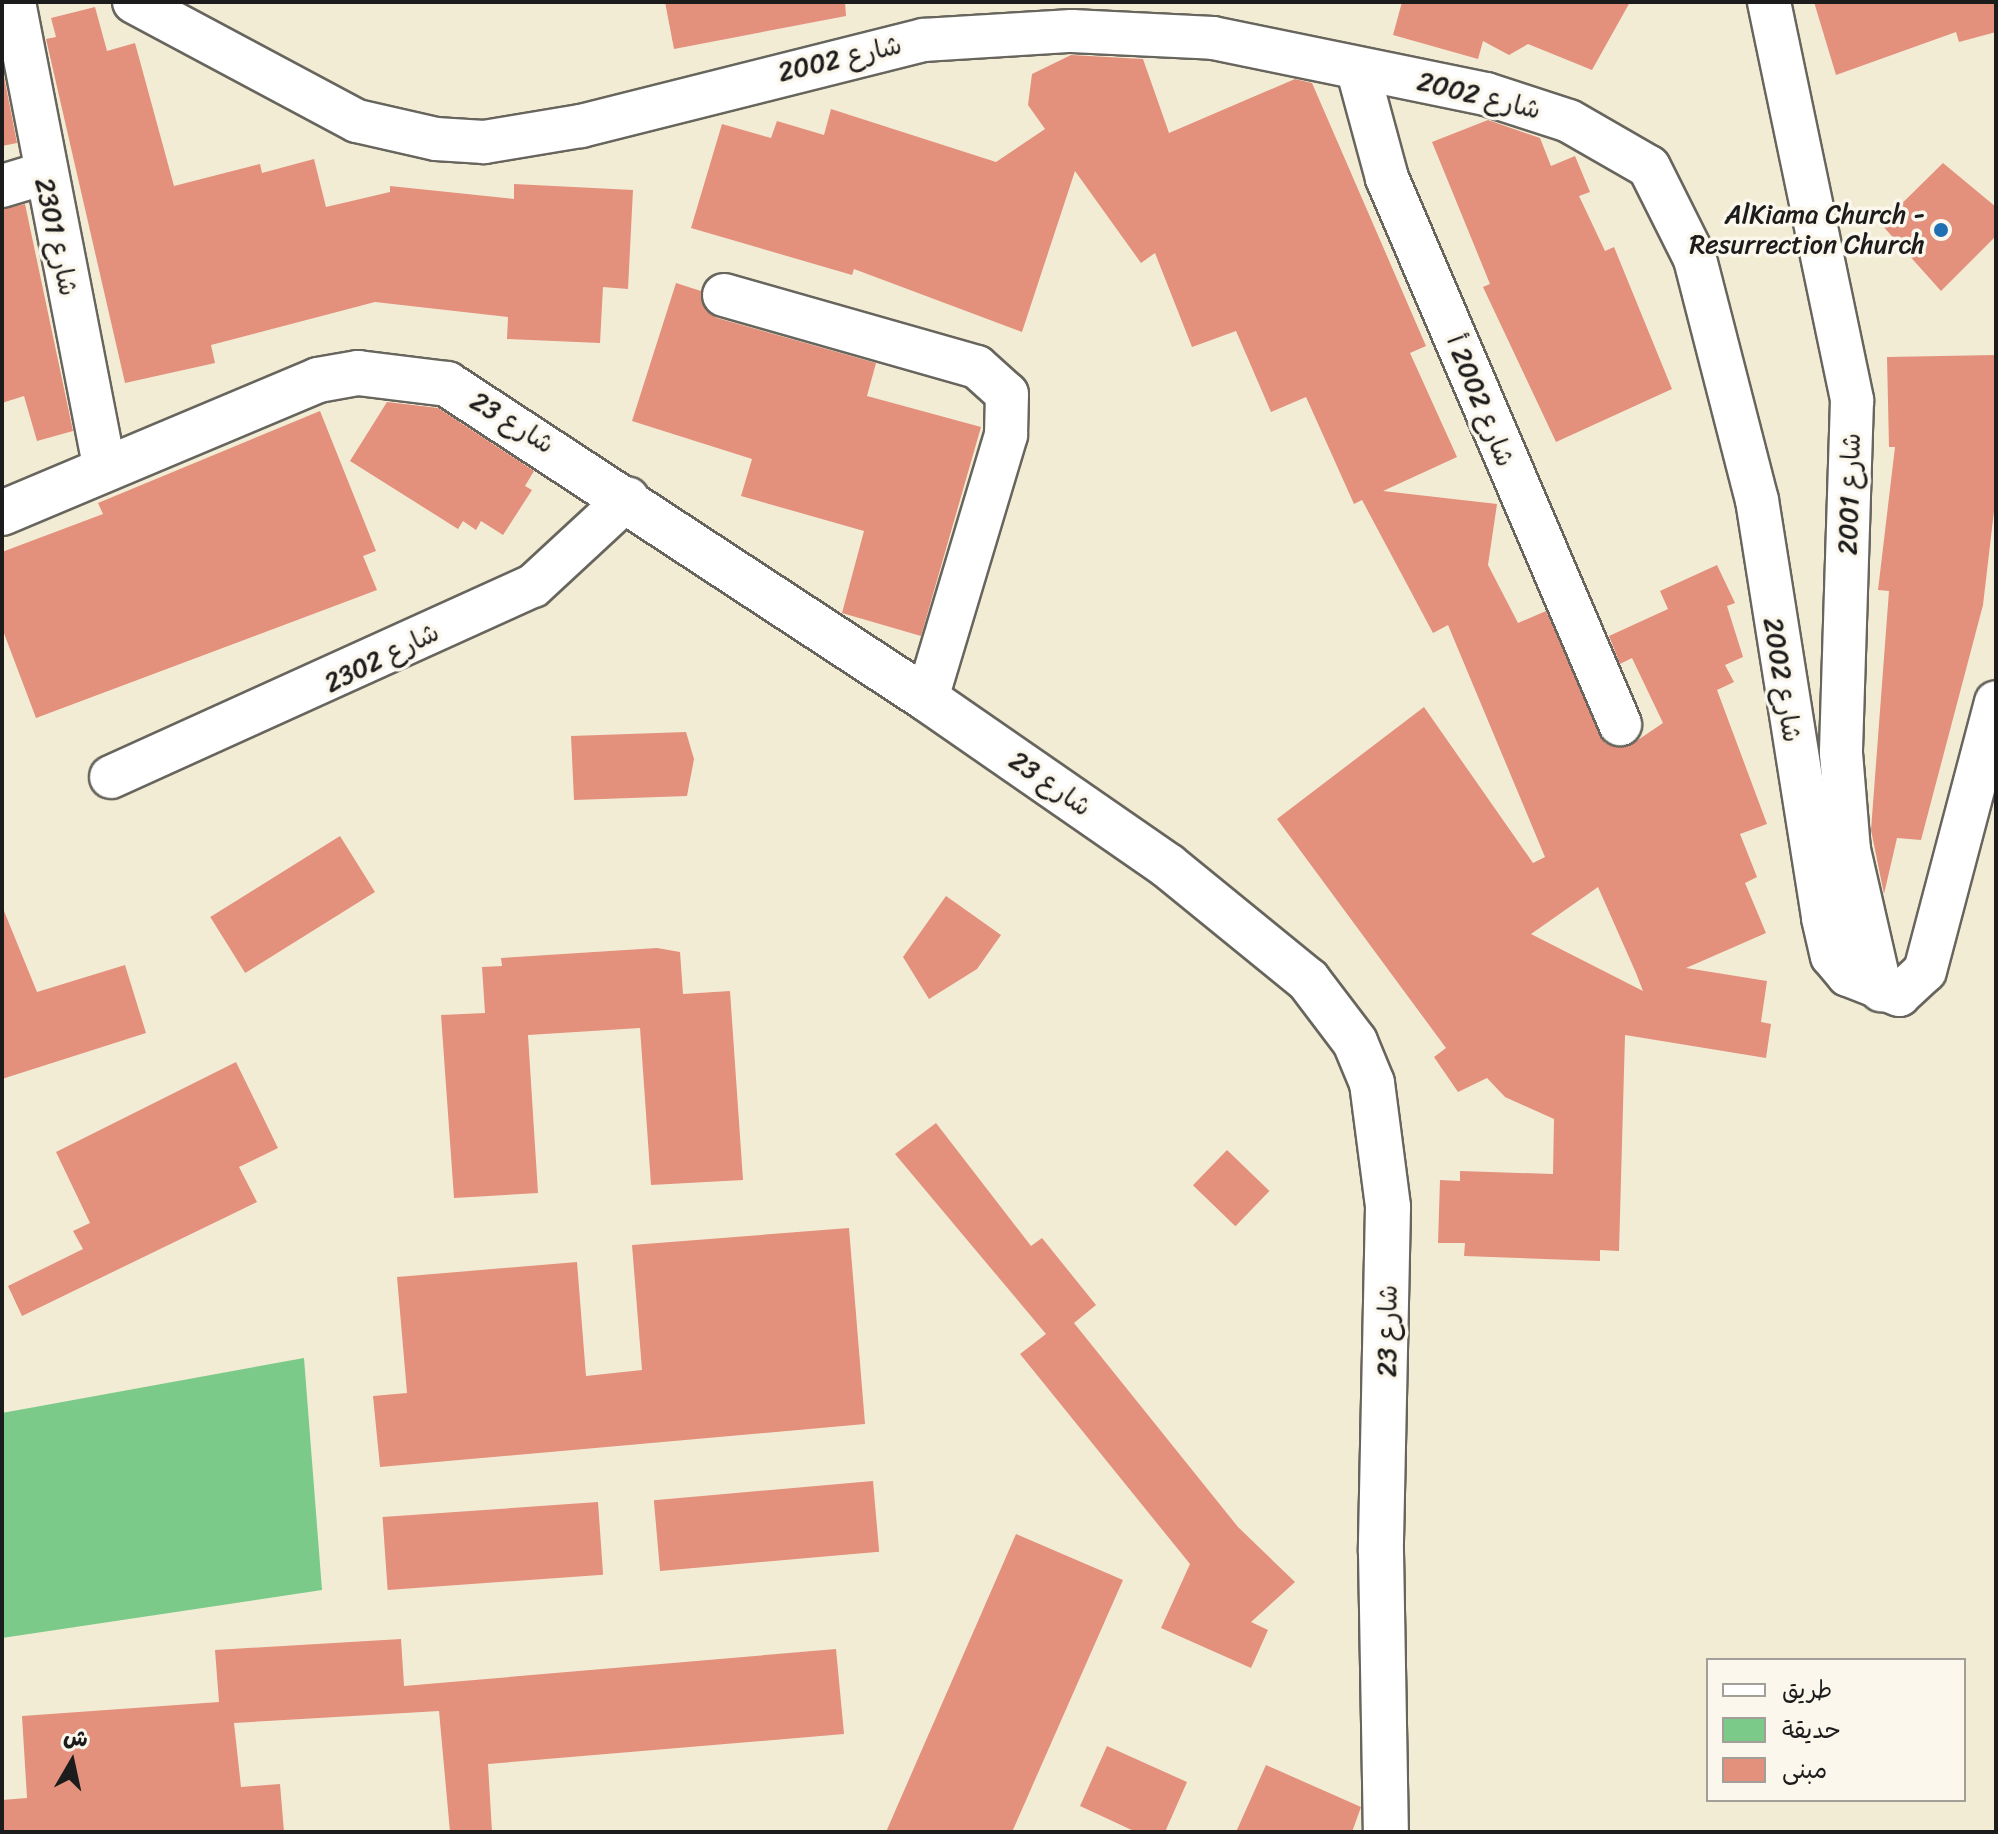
<!DOCTYPE html>
<html>
<head>
<meta charset="utf-8">
<style>
  body { margin:0 }
  #map { position:relative; width:1998px; height:1834px; overflow:hidden; background:#f3ecd5; font-family:Sriracha,"Playpen Sans Arabic",sans-serif }
  div>[style] { position:absolute }
  .green>* { inset:0; background:#7bca8a }
  .building>* { inset:0; background:#e3907d; transform-origin:0 0 }
  .roads { filter:drop-shadow(2px 0 #67655d) drop-shadow(-2px 0 #67655d) drop-shadow(0 2px #67655d) drop-shadow(0 -2px #67655d) }
  .minor>* { height:42px; margin:-21px; padding:0 21px; transform-origin:21px; border-radius:21px; background:#fff }
  .tertiary>* { height:44px; margin:-22px; padding:0 22px; transform-origin:22px; border-radius:22px; background:#fff }
  .dots>* { width:22px; height:22px; translate:-50% -50%; box-sizing:border-box; border:4px solid #fbf7ec; border-radius:50% }
  span { translate:-50% -50%; white-space:nowrap; text-align:center; line-height:1.15; -webkit-text-stroke:7px #fbf7ec; paint-order:stroke }
  .street-label { font-size:26px; color:#1c1c1c }
  .poi-label { font-size:26px; color:#1c1c1c }
  .right { translate:-100% -50%; text-align:right }
  .frame { position:absolute; inset:0; border:4px solid #1c1c1c; pointer-events:none }
  .legend { position:absolute; left:1706px; top:1658px; width:260px; height:144px; box-sizing:border-box; background:#fbf7ec; border:2px solid #a29f99; margin:0; padding:10px 14px; list-style:none; font-size:24px; color:#1c1c1c }
  .legend li { display:flex; align-items:center; gap:16px; height:40px }
  .legend b { width:40px; border:2px solid #a29f99 }
  .north { position:absolute; left:32px; top:1722px; width:80px; height:80px; -webkit-text-stroke:6px #fbf7ec; paint-order:stroke; rotate:9deg; font-size:22px; font-weight:700; line-height:32px; text-align:center; color:#1c1c1c }
  .north::after { content:''; display:block; margin:auto; width:28px; height:36px; background:#1c1c1c; clip-path:polygon(50% 0,100% 100%,50% 72%,0 100%) }
</style>
</head>
<body>
<div id="map">
  <div class="green">
    <i style="clip-path:polygon(304px 1358px,322px 1590px,2px 1638px,2px 1413px)"></i>
  </div>
  <div class="building">
    <i style="clip-path:polygon(665px 2px,845px 2px,846px 16px,674px 49px)"></i>
    <i style="clip-path:polygon(1402px 2px,1630px 2px,1592px 70px,1528px 44px,1509px 55px,1483px 41px,1478px 59px,1393px 35px)"></i>
    <i style="clip-path:polygon(1814px 2px,1996px 2px,1996px 32px,1959px 42px,1956px 32px,1836px 75px)"></i>
    <i style="clip-path:polygon(95px 7px,107px 51px,135px 43px,174px 186px,260px 164px,262px 173px,314px 159px,326px 207px,390px 192px,390px 186px,514px 199px,514px 184px,633px 190px,628px 289px,603px 287px,600px 343px,507px 339px,508px 317px,375px 302px,211px 345px,215px 363px,125px 383px,46px 39px,56px 37px,51px 18px)"></i>
    <i style="clip-path:polygon(evenodd,1071px 55px,1143px 59px,1169px 133px,1295px 79px,1312px 83px,1426px 346px,1410px 353px,1457px 457px,1383px 491px,1497px 504px,1488px 565px,1518px 623px,1546px 611px,1605px 743px,1629px 746px,1663px 723px,1632px 658px,1620px 664px,1609px 636px,1668px 609px,1660px 591px,1717px 565px,1735px 603px,1727px 606px,1743px 657px,1725px 665px,1734px 682px,1717px 690px,1767px 824px,1740px 834px,1757px 877px,1745px 883px,1766px 933px,1686px 968px,1767px 981px,1761px 1022px,1771px 1024px,1766px 1058px,1625px 1035px,1619px 1251px,1600px 1250px,1600px 1261px,1464px 1256px,1465px 1243px,1438px 1243px,1440px 1180px,1460px 1181px,1460px 1171px,1553px 1174px,1554px 1119px,1505px 1097px,1487px 1078px,1458px 1092px,1434px 1057px,1446px 1048px,1277px 819px,1424px 707px,1533px 863px,1545px 857px,1448px 625px,1433px 633px,1362px 500px,1354px 504px,1306px 397px,1271px 412px,1236px 331px,1192px 347px,1155px 253px,1141px 263px,1075px 171px,1022px 332px,854px 269px,852px 275px,691px 228px,722px 124px,771px 138px,777px 121px,824px 135px,831px 109px,996px 162px,1045px 129px,1028px 105px,1032px 74px,1071px 55px,1598px 887px,1636px 973px,1643px 991px,1531px 934px,1598px 887px)"></i>
    <i style="clip-path:polygon(2px 66px,17px 143px,2px 146px)"></i>
    <i style="clip-path:polygon(1488px 120px,1540px 138px,1551px 166px,1575px 156px,1590px 192px,1579px 196px,1605px 251px,1614px 247px,1672px 389px,1556px 442px,1483px 287px,1490px 284px,1432px 142px)"></i>
    <i style="clip-path:polygon(1943px 163px,1996px 207px,1996px 236px,1941px 291px,1881px 224px)"></i>
    <i style="clip-path:polygon(25px 204px,73px 431px,37px 441px,24px 396px,2px 403px,2px 209px)"></i>
    <i style="clip-path:polygon(676px 283px,701px 291px,706px 311px,717px 318px,876px 363px,867px 396px,981px 427px,921px 636px,842px 613px,864px 531px,741px 496px,752px 459px,632px 421px)"></i>
    <i style="clip-path:polygon(1996px 355px,1996px 494px,1983px 605px,1921px 840px,1897px 838px,1884px 894px,1871px 830px,1889px 591px,1878px 590px,1895px 447px,1889px 447px,1887px 357px)"></i>
    <i style="clip-path:polygon(387px 402px,438px 408px,534px 471px,525px 486px,532px 490px,503px 535px,481px 521px,476px 530px,463px 521px,458px 529px,350px 461px)"></i>
    <i style="clip-path:polygon(320px 411px,376px 551px,363px 556px,377px 590px,36px 718px,2px 628px,2px 552px,103px 514px,98px 503px)"></i>
    <i style="clip-path:polygon(686px 732px,694px 759px,687px 796px,574px 800px,571px 736px)"></i>
    <i style="left:340px;top:836px;width:66px;height:153px;rotate:58deg"></i>
    <i style="clip-path:polygon(946px 896px,1001px 935px,977px 969px,929px 999px,903px 957px)"></i>
    <i style="clip-path:polygon(2px 906px,37px 992px,125px 965px,146px 1033px,2px 1079px)"></i>
    <i style="clip-path:polygon(657px 948px,680px 952px,683px 994px,730px 991px,743px 1180px,651px 1185px,640px 1028px,528px 1035px,538px 1193px,454px 1198px,441px 1015px,485px 1013px,482px 967px,502px 966px,501px 958px)"></i>
    <i style="clip-path:polygon(236px 1062px,278px 1148px,239px 1167px,257px 1202px,22px 1316px,8px 1286px,83px 1249px,73px 1231px,90px 1223px,56px 1152px)"></i>
    <i style="clip-path:polygon(936px 1123px,1031px 1246px,1042px 1238px,1096px 1305px,1074px 1323px,1238px 1527px,1295px 1582px,1251px 1622px,1268px 1630px,1251px 1668px,1161px 1628px,1190px 1564px,1020px 1354px,1046px 1334px,895px 1154px)"></i>
    <i style="left:1227px;top:1150px;width:59px;height:49px;rotate:44deg"></i>
    <i style="clip-path:polygon(849px 1228px,865px 1424px,380px 1467px,373px 1396px,407px 1393px,397px 1277px,577px 1262px,586px 1376px,642px 1370px,632px 1245px)"></i>
    <i style="left:873px;top:1481px;width:71px;height:220px;rotate:85deg"></i>
    <i style="left:598px;top:1502px;width:73px;height:216px;rotate:86deg"></i>
    <i style="clip-path:polygon(1016px 1534px,1123px 1580px,1012px 1832px,886px 1832px)"></i>
    <i style="clip-path:polygon(401px 1639px,404px 1686px,836px 1649px,844px 1734px,488px 1764px,492px 1832px,450px 1832px,439px 1711px,234px 1723px,241px 1787px,280px 1784px,284px 1832px,2px 1832px,2px 1800px,27px 1798px,22px 1716px,219px 1702px,215px 1650px)"></i>
    <i style="clip-path:polygon(1107px 1746px,1187px 1782px,1165px 1832px,1136px 1832px,1080px 1806px)"></i>
    <i style="clip-path:polygon(1266px 1765px,1361px 1807px,1352px 1832px,1236px 1832px)"></i>
  </div>
  <div class="roads">
    <div class="minor">
      <i style="left:14px;top:2px;width:477px;rotate:79deg"></i>
      <i style="left:134px;top:2px;width:253px;rotate:28.1deg"></i>
      <i style="left:357px;top:121px;width:81px;rotate:12.8deg"></i>
      <i style="left:436px;top:139px;width:48px;rotate:3.6deg"></i>
      <i style="left:484px;top:142px;width:98px;rotate:-9.4deg"></i>
      <i style="left:581px;top:126px;width:353px;rotate:-14.1deg"></i>
      <i style="left:923px;top:40px;width:149px;rotate:-3.5deg"></i>
      <i style="left:1072px;top:31px;width:141px;rotate:2.8deg"></i>
      <i style="left:1213px;top:38px;width:279px;rotate:11.6deg"></i>
      <i style="left:1486px;top:94px;width:87px;rotate:18deg"></i>
      <i style="left:1569px;top:121px;width:92px;rotate:29.9deg"></i>
      <i style="left:1649px;top:167px;width:103px;rotate:63.4deg"></i>
      <i style="left:1695px;top:259px;width:249px;rotate:75.6deg"></i>
      <i style="left:1757px;top:500px;width:423px;rotate:81deg"></i>
      <i style="left:1823px;top:918px;width:39px;rotate:77deg"></i>
      <i style="left:1832px;top:956px;width:25px;rotate:50deg"></i>
      <i style="left:1848px;top:975px;width:55px;rotate:21.4deg"></i>
      <i style="left:1899px;top:995px;width:35px;rotate:-43deg"></i>
      <i style="left:1925px;top:971px;width:278px;rotate:-75.2deg"></i>
      <i style="left:1769px;top:2px;width:407px;rotate:78.2deg"></i>
      <i style="left:1852px;top:400px;width:353px;rotate:91.8deg"></i>
      <i style="left:1841px;top:753px;width:97px;rotate:85.3deg"></i>
      <i style="left:1849px;top:850px;width:144px;rotate:77.1deg"></i>
      <i style="left:1358px;top:71px;width:111px;rotate:74.8deg"></i>
      <i style="left:1387px;top:178px;width:594px;rotate:66.89deg"></i>
      <i style="left:2px;top:186px;width:42px;rotate:-16.7deg"></i>
      <i style="left:724px;top:295px;width:263px;rotate:15.9deg"></i>
      <i style="left:977px;top:367px;width:40px;rotate:42deg"></i>
      <i style="left:1007px;top:394px;width:41px;rotate:91.4deg"></i>
      <i style="left:1006px;top:435px;width:276px;rotate:106.7deg"></i>
      <i style="left:111px;top:777px;width:463px;rotate:-24.4deg"></i>
      <i style="left:533px;top:586px;width:129px;rotate:-42.8deg"></i>
    </div>
    <div class="tertiary">
      <i style="left:2px;top:513px;width:343px;rotate:-22.8deg"></i>
      <i style="left:318px;top:380px;width:41px;rotate:-9.9deg"></i>
      <i style="left:358px;top:373px;width:90px;rotate:7deg"></i>
      <i style="left:447px;top:384px;width:574px;rotate:33.27deg"></i>
      <i style="left:927px;top:699px;width:293px;rotate:34.7deg"></i>
      <i style="left:1168px;top:866px;width:181px;rotate:39.2deg"></i>
      <i style="left:1308px;top:980px;width:78px;rotate:52.8deg"></i>
      <i style="left:1355px;top:1042px;width:44px;rotate:67.5deg"></i>
      <i style="left:1372px;top:1083px;width:125px;rotate:82.6deg"></i>
      <i style="left:1388px;top:1207px;width:345px;rotate:91.2deg"></i>
      <i style="left:1381px;top:1552px;width:280px;rotate:89deg"></i>
    </div>
  </div>
  <div class="dots">
    <i style="left:1941px;top:230px;background:#1f6fb2"></i>
  </div>
  <div class="street-label">
    <span style="left:840px;top:59px;rotate:-13deg">شارع 2002</span>
    <span style="left:1479px;top:96px;rotate:14deg">شارع 2002</span>
    <span style="left:56px;top:237px;rotate:78deg">شارع 2301</span>
    <span style="left:1480px;top:401px;rotate:68deg">شارع 2002 أ</span>
    <span style="left:512px;top:423px;rotate:32deg">شارع 23</span>
    <span style="left:1850px;top:494px;rotate:-88deg">شارع 2001</span>
    <span style="left:382px;top:658px;rotate:-26deg">شارع 2302</span>
    <span style="left:1782px;top:680px;rotate:81deg">شارع 2002</span>
    <span style="left:1050px;top:784px;rotate:35deg">شارع 23</span>
    <span style="left:1388px;top:1331px;rotate:-89deg">شارع 23</span>
  </div>
  <div class="poi-label">
    <span class="right" style="left:1925px;top:230px">AlKiama Church -<br>Resurrection Church</span>
  </div>
  <div class="frame"></div>
  <ul class="legend">
  <li><b style="height:10px;background:#fff"></b>طريق</li>
  <li><b style="height:22px;background:#7bca8a"></b>حديقة</li>
  <li><b style="height:22px;background:#e3907d"></b>مبنى</li>
  </ul>
  <div class="north">ش</div>
</div>
</body>
</html>
